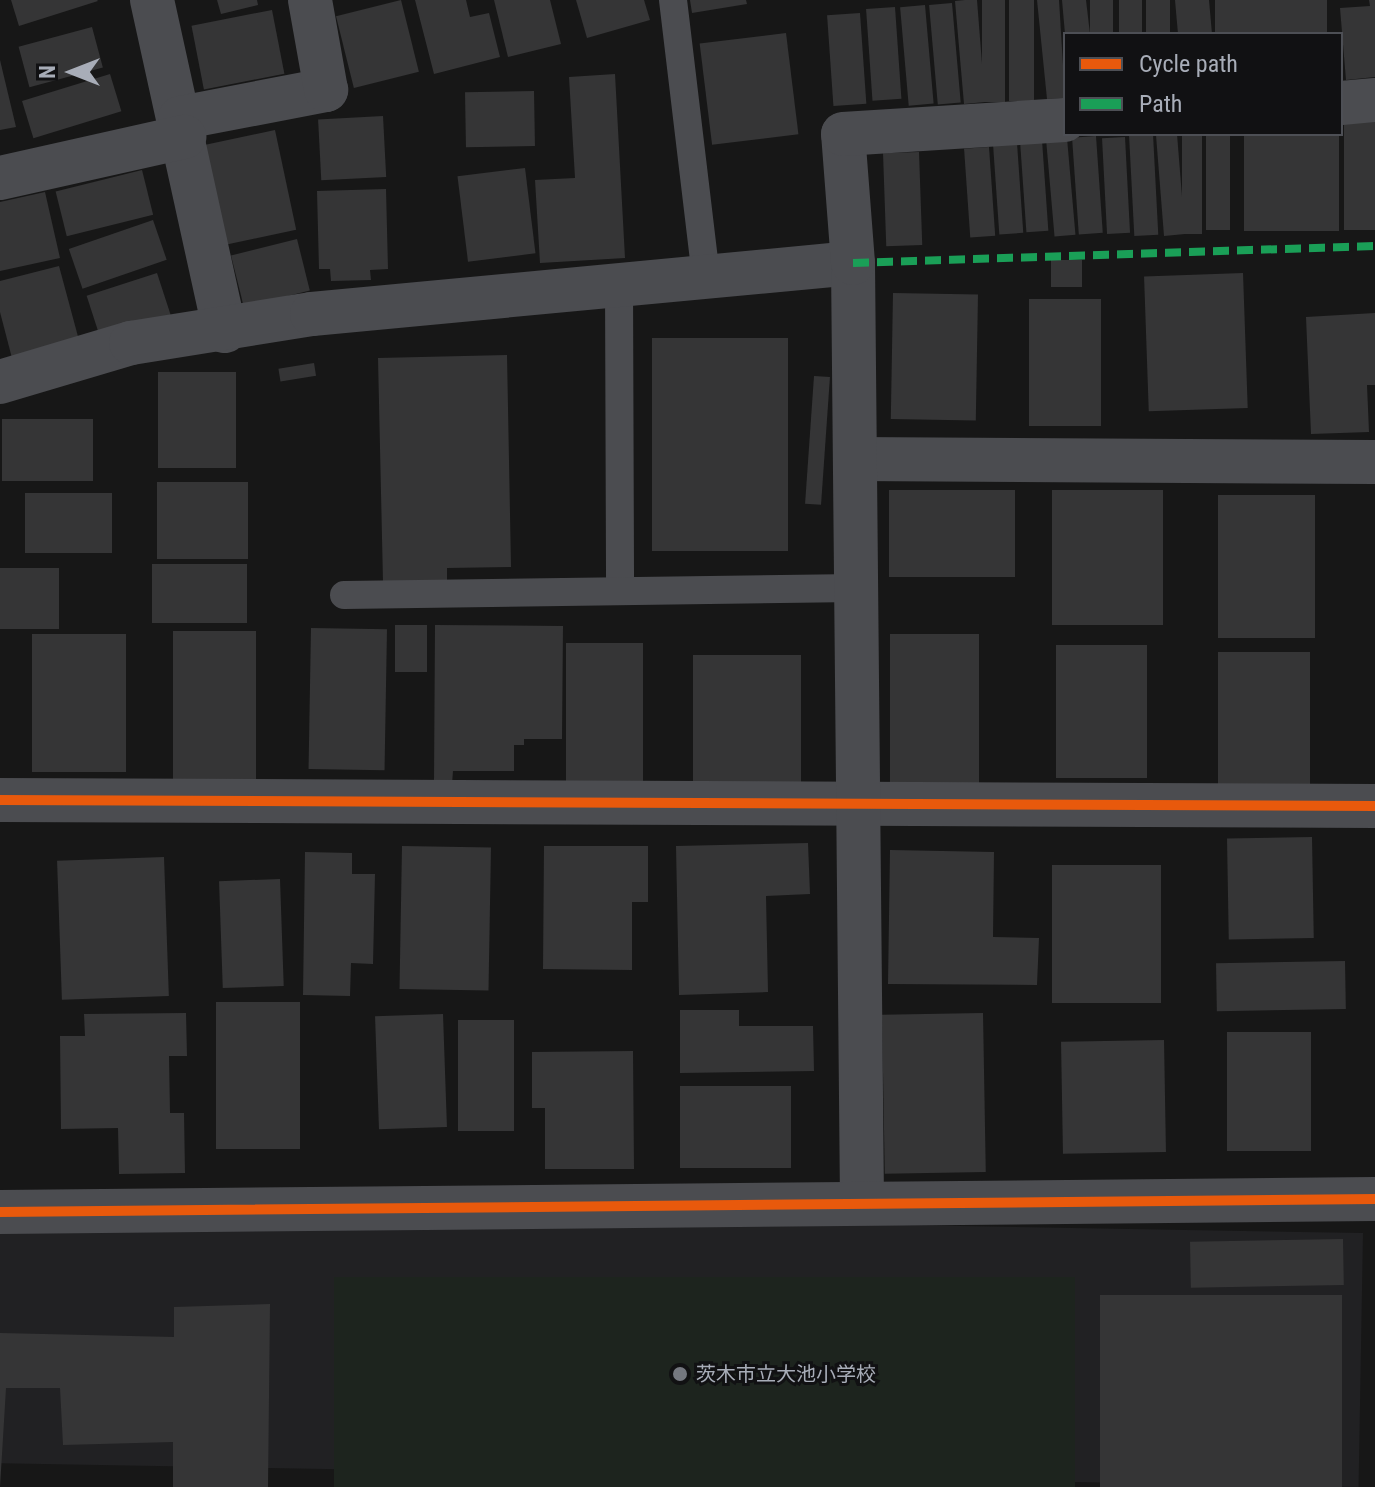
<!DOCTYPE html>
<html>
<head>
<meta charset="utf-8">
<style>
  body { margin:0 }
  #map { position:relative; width:1375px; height:1487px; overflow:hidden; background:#171717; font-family:"Roboto Condensed","Noto Sans JP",sans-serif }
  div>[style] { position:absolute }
  .built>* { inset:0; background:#212123; transform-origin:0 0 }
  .green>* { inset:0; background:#1d241e; transform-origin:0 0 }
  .building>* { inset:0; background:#353536; transform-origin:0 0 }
  .service>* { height:28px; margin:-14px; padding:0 14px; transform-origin:14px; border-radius:14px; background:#4b4c50 }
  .minor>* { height:44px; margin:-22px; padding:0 22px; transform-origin:22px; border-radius:22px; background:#4b4c50 }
  .quiet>* { height:8px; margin-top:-4px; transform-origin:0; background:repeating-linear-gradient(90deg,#1a9f57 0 16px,transparent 0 24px) }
  .cycleway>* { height:10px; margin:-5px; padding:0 5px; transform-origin:5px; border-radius:5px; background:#e8590c }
  .dots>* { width:22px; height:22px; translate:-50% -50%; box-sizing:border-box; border:4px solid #111113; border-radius:50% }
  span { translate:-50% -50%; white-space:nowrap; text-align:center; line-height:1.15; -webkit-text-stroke:6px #111113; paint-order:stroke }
  .poi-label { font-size:20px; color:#a8adb8 }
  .left { translate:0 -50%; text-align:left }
  .legend { position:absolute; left:1063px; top:32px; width:280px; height:104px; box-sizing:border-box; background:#111113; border:2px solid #4d4f55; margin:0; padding:10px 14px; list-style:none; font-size:24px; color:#a8adb8 }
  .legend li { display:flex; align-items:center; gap:16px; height:40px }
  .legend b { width:40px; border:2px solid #4d4f55 }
  .north { position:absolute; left:32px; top:32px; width:80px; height:80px; -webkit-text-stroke:6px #111113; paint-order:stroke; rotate:270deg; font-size:22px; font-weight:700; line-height:32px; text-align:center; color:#a8adb8 }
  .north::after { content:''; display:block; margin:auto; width:28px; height:36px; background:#a8adb8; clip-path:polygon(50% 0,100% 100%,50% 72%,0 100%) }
</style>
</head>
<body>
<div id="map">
  <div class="built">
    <i style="left:1363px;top:1233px;width:254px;height:1363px;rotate:91deg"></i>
  </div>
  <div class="green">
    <i style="left:334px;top:1277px;width:741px;height:210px"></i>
  </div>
  <div class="building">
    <i style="clip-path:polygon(11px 0,97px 0,98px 1px,19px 26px)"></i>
    <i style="clip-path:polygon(217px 0,257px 0,258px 5px,221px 14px)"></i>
    <i style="left:401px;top:0;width:74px;height:67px;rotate:76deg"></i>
    <i style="clip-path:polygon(415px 0,466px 0,470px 17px,489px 13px,500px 57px,434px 74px)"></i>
    <i style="clip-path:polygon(494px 0,550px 0,561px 44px,508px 57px)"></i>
    <i style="clip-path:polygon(576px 0,644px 0,650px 20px,587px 38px)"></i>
    <i style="clip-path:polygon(690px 0,746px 0,747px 4px,692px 13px)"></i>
    <i style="clip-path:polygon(965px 0,977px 0,985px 102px,964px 104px,955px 1px)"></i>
    <i style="left:982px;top:0;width:23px;height:102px"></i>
    <i style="left:1009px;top:0;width:25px;height:101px"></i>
    <i style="clip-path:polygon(1037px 0,1059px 0,1065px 98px,1047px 99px)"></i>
    <i style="clip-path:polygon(1062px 0,1086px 0,1090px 34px,1065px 34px)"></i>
    <i style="left:1090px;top:0;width:23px;height:34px"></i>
    <i style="left:1119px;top:0;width:23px;height:34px"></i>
    <i style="left:1146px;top:0;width:24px;height:34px"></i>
    <i style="clip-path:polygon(1175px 0,1209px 0,1212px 34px,1178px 34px)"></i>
    <i style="left:1215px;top:0;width:112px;height:34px"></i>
    <i style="clip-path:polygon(1369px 0,1375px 0,1375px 77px,1346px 80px,1340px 8px,1370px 6px)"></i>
    <i style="left:952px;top:3px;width:100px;height:23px;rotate:85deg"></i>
    <i style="left:925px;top:5px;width:99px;height:25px;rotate:85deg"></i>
    <i style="left:895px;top:7px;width:92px;height:29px;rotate:86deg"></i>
    <i style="left:272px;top:10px;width:65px;height:82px;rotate:79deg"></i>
    <i style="left:860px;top:13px;width:91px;height:33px;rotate:86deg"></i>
    <i style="left:92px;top:27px;width:42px;height:76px;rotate:75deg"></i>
    <i style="left:786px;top:33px;width:102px;height:87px;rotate:83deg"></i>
    <i style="clip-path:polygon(0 60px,16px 127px,0 130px)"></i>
    <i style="left:110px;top:74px;width:39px;height:92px;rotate:73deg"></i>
    <i style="clip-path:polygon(615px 74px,625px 258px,540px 263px,535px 180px,575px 178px,569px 77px)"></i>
    <i style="left:534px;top:91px;width:55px;height:69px;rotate:89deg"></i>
    <i style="left:383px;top:116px;width:61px;height:65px;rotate:87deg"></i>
    <i style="left:1344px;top:116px;width:31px;height:114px"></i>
    <i style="left:275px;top:130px;width:102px;height:77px;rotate:78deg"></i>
    <i style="left:1153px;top:134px;width:101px;height:24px;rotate:87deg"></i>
    <i style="clip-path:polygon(1172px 134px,1177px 134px,1185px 234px,1164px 236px,1156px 135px)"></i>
    <i style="left:1182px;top:134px;width:20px;height:100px"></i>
    <i style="left:1206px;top:134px;width:24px;height:96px"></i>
    <i style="left:1244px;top:134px;width:95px;height:97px"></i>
    <i style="left:1096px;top:136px;width:97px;height:24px;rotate:86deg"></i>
    <i style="left:1125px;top:137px;width:96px;height:23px;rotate:87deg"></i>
    <i style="left:1067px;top:138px;width:97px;height:21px;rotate:85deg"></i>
    <i style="left:1042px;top:140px;width:91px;height:22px;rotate:86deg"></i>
    <i style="left:1017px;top:143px;width:90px;height:24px;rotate:86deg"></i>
    <i style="left:989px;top:147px;width:89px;height:25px;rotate:86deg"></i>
    <i style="left:919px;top:152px;width:93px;height:36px;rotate:88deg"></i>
    <i style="left:525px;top:168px;width:86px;height:68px;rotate:83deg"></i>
    <i style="left:142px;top:170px;width:46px;height:89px;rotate:76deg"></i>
    <i style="clip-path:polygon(386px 189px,388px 269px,370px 270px,371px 280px,331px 281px,330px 269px,319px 269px,317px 191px)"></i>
    <i style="clip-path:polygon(45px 192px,60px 258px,0 271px,0 202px)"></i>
    <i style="left:153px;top:220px;width:42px;height:89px;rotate:71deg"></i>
    <i style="left:297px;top:239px;width:53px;height:68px;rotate:76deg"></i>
    <i style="left:1051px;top:260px;width:31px;height:27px"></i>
    <i style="clip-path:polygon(59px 266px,80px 344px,13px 362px,0 312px,0 281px)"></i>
    <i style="left:157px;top:273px;width:49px;height:74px;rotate:72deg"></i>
    <i style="left:1243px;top:273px;width:135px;height:99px;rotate:88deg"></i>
    <i style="left:893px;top:293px;width:85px;height:126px;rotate:1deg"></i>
    <i style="left:1029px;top:299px;width:72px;height:127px"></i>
    <i style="clip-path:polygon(1375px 313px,1375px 385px,1367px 385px,1369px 432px,1311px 434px,1306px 317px)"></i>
    <i style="left:652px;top:338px;width:136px;height:213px"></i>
    <i style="clip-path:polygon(507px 355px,511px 567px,447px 568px,447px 580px,383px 582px,378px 358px)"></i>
    <i style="left:314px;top:363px;width:13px;height:36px;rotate:81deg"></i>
    <i style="left:158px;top:372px;width:78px;height:96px"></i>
    <i style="left:814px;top:376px;width:16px;height:128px;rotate:4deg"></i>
    <i style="left:2px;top:419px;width:91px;height:62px"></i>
    <i style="left:157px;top:482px;width:91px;height:77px"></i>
    <i style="left:889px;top:490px;width:126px;height:87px"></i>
    <i style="left:1052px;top:490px;width:111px;height:135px"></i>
    <i style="left:25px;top:493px;width:87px;height:60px"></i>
    <i style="left:1218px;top:495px;width:97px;height:143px"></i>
    <i style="left:152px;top:564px;width:95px;height:59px"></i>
    <i style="left:0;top:568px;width:59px;height:61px"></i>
    <i style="left:427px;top:625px;width:47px;height:32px;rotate:90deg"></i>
    <i style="clip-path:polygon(435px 625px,563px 626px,562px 739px,524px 739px,524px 745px,514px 745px,514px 771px,453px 771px,452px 784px,434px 783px)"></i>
    <i style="left:311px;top:628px;width:76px;height:141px;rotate:1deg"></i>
    <i style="left:173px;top:631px;width:83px;height:151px"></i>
    <i style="left:32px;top:634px;width:94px;height:138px"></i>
    <i style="left:890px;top:634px;width:89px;height:149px"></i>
    <i style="left:566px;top:643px;width:77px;height:139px"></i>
    <i style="left:1056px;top:645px;width:91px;height:133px"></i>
    <i style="left:1218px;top:652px;width:92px;height:133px"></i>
    <i style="left:693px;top:655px;width:108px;height:130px"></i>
    <i style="left:1312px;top:837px;width:101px;height:85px;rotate:89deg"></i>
    <i style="clip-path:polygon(808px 843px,810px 894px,766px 896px,768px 992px,679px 995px,676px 846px)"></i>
    <i style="left:402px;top:846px;width:89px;height:143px;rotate:1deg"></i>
    <i style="clip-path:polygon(544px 846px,648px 846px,648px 902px,632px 902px,632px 970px,543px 969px)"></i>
    <i style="clip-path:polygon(890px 850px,994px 852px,993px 937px,1039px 938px,1037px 985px,888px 984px)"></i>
    <i style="clip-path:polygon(305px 852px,352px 853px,352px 874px,375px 874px,373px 964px,351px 963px,350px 996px,303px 995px)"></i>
    <i style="left:164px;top:857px;width:139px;height:107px;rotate:88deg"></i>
    <i style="left:1161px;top:865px;width:138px;height:109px;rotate:90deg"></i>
    <i style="left:280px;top:879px;width:107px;height:61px;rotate:88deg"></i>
    <i style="left:1345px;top:961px;width:48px;height:129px;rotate:89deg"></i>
    <i style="left:216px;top:1002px;width:84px;height:147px"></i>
    <i style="clip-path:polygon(680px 1010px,739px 1010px,739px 1026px,813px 1026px,814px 1071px,680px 1073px)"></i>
    <i style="clip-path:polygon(186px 1013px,187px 1056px,169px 1056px,170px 1113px,184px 1113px,185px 1173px,119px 1174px,118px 1128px,61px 1129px,60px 1036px,85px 1036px,84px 1014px)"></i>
    <i style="left:983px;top:1013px;width:159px;height:101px;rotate:89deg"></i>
    <i style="left:443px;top:1014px;width:113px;height:68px;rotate:88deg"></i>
    <i style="left:458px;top:1020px;width:56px;height:111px"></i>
    <i style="left:1227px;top:1032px;width:84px;height:119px"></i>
    <i style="left:1164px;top:1040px;width:112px;height:103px;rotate:89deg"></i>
    <i style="clip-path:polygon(633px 1051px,634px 1169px,545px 1169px,545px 1108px,532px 1108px,532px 1052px)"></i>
    <i style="left:680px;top:1086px;width:111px;height:82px"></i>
    <i style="left:1343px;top:1239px;width:46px;height:153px;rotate:89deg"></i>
    <i style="left:1100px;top:1295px;width:242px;height:192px"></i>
    <i style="clip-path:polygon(270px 1304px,268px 1487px,173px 1487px,173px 1442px,63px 1445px,60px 1388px,6px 1388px,0 1487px,0 1333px,174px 1337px,174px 1307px)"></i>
  </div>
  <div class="service">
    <i style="left:673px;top:0;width:279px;rotate:83.2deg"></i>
    <i style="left:619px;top:284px;width:307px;rotate:89.8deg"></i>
    <i style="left:344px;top:595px;width:512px;rotate:-0.78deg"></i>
  </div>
  <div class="minor">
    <i style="left:152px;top:0;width:339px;rotate:77.6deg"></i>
    <i style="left:1341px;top:103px;width:34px;rotate:-5deg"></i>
    <i style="left:180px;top:118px;width:149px;rotate:-10.9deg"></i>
    <i style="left:326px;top:90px;width:91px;rotate:-100.1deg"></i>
    <i style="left:0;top:178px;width:189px;rotate:-12.6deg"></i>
    <i style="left:0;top:382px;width:137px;rotate:-16.6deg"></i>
    <i style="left:131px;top:343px;width:183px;rotate:-9.1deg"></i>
    <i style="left:312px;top:314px;width:543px;rotate:-5.39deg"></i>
    <i style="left:855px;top:459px;width:520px;rotate:0.33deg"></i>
    <i style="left:0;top:800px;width:1375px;rotate:0.25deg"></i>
    <i style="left:862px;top:1201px;width:938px;rotate:-90.55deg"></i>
    <i style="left:853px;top:263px;width:129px;rotate:-94.4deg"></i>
    <i style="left:843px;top:134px;width:222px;rotate:-3.6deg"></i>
    <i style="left:0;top:1212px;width:1375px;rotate:-0.54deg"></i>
  </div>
  <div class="quiet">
    <i style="left:853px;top:263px;width:522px;rotate:-1.87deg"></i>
  </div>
  <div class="cycleway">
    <i style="left:0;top:800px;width:1375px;rotate:0.25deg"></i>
    <i style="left:0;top:1212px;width:1375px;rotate:-0.54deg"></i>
  </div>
  <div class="dots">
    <i style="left:680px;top:1374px;background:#757880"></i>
  </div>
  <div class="poi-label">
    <span class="left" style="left:696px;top:1374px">茨木市立大池小学校</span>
  </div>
  <ul class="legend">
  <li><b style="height:10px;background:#e8590c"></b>Cycle path</li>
  <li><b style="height:10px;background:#1a9f57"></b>Path</li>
  </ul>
  <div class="north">N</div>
</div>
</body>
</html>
